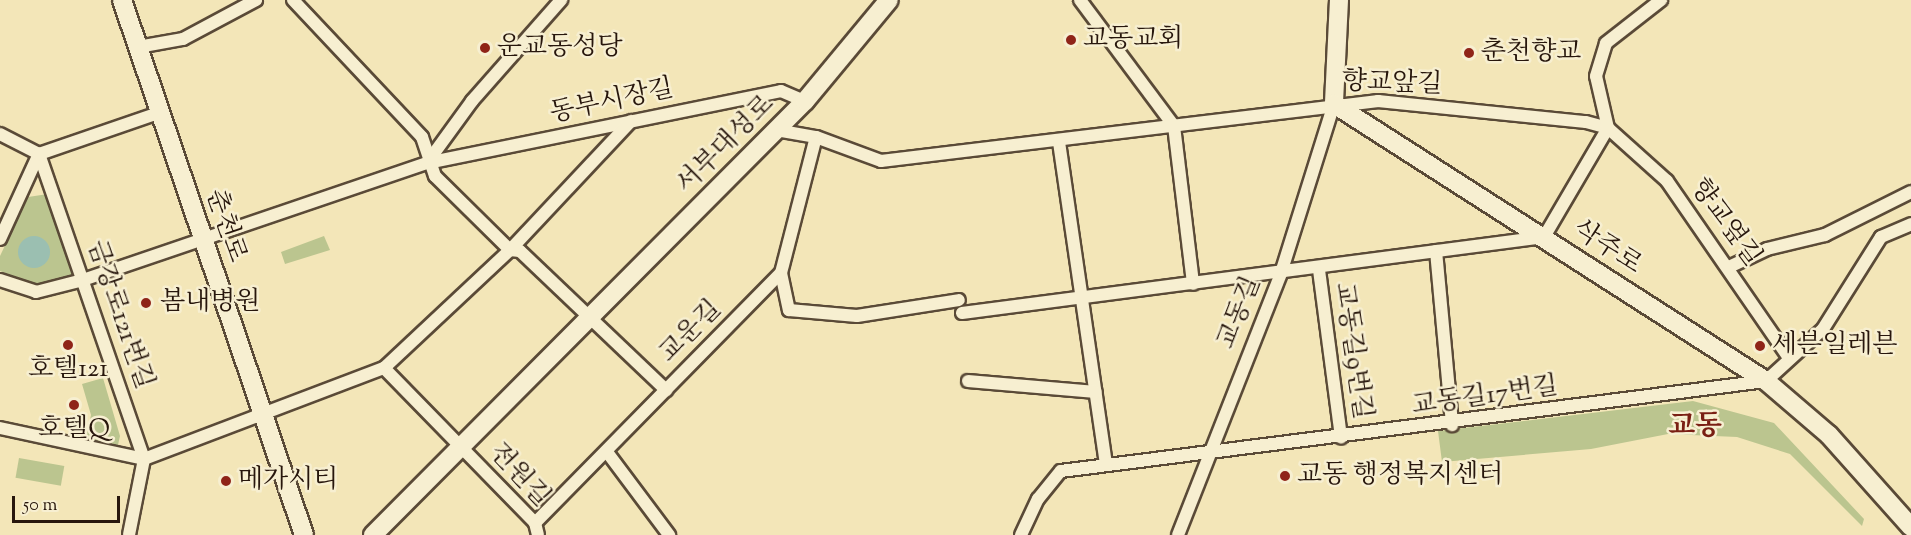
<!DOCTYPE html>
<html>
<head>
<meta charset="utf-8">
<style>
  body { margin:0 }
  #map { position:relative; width:1911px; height:535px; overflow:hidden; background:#f3e6b8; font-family:"Sorts Mill Goudy","Noto Serif KR",serif }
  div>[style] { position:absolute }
  .green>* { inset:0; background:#bbc58f; transform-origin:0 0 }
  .water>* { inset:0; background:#9bbfb1 }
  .round { border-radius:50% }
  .roads { filter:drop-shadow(2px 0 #5a4a37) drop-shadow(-2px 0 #5a4a37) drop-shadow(0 2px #5a4a37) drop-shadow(0 -2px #5a4a37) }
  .street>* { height:12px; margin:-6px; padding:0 6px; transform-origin:6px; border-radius:6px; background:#f7efd1 }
  .secondary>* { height:18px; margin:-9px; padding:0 9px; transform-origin:9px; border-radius:9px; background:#f7efd1 }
  .dots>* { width:16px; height:16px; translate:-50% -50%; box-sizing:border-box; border:3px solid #f7efd1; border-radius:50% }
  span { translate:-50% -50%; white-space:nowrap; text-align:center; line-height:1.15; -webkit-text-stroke:5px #f7efd1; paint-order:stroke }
  .poi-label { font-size:26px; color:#27160c }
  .left { translate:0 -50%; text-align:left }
  .street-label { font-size:26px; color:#27160c }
  .quarter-label { font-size:28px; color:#7a1f14; font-weight:700 }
  .scale { position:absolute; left:12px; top:496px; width:108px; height:27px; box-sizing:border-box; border:3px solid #27160c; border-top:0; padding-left:8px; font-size:18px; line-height:21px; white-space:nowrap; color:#27160c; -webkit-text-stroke:4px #f7efd1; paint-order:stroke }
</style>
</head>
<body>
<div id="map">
  <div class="green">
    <i style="clip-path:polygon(48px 194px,75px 278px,39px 287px,0 271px,0 256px,28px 197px)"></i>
    <i style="clip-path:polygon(324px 236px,330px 250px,285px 264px,281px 252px)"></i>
    <i style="clip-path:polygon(103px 378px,120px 436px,118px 445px,86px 438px,91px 415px,82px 384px)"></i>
    <i style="clip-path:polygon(1693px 401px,1774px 423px,1864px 519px,1862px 526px,1790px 454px,1737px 437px,1668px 434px,1591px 449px,1442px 462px,1438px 431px)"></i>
    <i style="left:19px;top:458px;width:46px;height:20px;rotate:10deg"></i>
  </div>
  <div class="water">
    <i class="round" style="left:18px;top:236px;width:32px;height:32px"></i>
  </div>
  <div class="roads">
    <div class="street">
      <i style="left:293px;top:0;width:188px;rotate:46.7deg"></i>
      <i style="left:422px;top:137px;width:41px;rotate:71.6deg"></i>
      <i style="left:435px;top:176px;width:105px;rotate:44.6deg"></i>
      <i style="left:1080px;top:0;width:157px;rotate:53.3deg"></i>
      <i style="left:1174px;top:126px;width:159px;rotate:83.1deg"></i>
      <i style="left:138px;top:47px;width:46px;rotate:-10.1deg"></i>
      <i style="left:183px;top:39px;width:83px;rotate:-28.1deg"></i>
      <i style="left:776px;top:130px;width:41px;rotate:9.9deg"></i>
      <i style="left:816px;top:137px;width:69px;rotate:20.3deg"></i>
      <i style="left:881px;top:161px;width:501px;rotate:-6.88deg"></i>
      <i style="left:1378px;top:101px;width:209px;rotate:5.8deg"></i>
      <i style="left:1586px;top:122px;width:23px;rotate:15deg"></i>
      <i style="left:1608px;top:128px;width:79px;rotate:41.9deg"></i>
      <i style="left:1667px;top:181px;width:215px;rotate:55.4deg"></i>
      <i style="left:0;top:134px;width:44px;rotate:27.1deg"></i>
      <i style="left:39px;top:154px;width:323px;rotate:71deg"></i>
      <i style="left:144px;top:459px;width:77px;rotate:101.2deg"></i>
      <i style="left:1059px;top:142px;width:326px;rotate:81.7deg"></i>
      <i style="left:427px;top:163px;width:77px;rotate:-54deg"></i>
      <i style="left:472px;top:101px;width:135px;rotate:-48.6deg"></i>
      <i style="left:0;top:239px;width:94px;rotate:-65.4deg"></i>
      <i style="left:39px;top:154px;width:129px;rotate:-19deg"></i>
      <i style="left:510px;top:250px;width:10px;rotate:6deg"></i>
      <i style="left:520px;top:251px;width:202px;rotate:43.6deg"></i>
      <i style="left:1436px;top:251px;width:175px;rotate:84.7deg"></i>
      <i style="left:1729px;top:267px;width:42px;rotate:-25.3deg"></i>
      <i style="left:1767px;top:249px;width:60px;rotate:-13.6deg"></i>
      <i style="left:1825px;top:235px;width:96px;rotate:-26.6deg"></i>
      <i style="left:1319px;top:270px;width:169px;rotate:82.5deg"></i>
      <i style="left:781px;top:273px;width:38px;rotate:78deg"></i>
      <i style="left:789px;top:310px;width:68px;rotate:5deg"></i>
      <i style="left:857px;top:316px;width:103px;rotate:-8.9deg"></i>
      <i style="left:0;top:280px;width:38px;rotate:18deg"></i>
      <i style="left:36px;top:292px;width:49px;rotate:-14.3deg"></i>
      <i style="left:83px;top:280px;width:363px;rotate:-18.8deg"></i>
      <i style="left:427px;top:163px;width:361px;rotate:-11.5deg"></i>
      <i style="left:781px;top:91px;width:26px;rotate:23deg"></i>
      <i style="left:962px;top:313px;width:587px;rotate:-7.44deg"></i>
      <i style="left:1544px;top:237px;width:126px;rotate:-59.6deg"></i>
      <i style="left:1608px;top:128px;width:53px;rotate:-103deg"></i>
      <i style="left:1596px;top:76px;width:34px;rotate:-73deg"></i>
      <i style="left:1606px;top:43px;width:70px;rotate:-38deg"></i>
      <i style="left:384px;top:368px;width:173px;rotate:-43.1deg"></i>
      <i style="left:510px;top:250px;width:177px;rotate:-46.8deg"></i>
      <i style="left:968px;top:381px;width:128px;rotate:4.9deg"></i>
      <i style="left:0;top:428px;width:147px;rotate:12.1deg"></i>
      <i style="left:144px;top:459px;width:257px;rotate:-20.8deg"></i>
      <i style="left:384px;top:368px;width:216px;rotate:45.7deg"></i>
      <i style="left:535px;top:523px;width:12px;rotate:76deg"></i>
      <i style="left:607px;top:452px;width:104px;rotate:53.2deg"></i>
      <i style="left:535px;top:523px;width:351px;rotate:-45.5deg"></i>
      <i style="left:781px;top:273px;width:140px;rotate:-75.6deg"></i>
      <i style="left:1021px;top:535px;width:40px;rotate:-65deg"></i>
      <i style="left:1038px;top:499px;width:36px;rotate:-51deg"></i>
      <i style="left:1061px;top:471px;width:711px;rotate:-7.28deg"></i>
      <i style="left:1766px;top:381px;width:77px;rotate:-42.4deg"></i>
      <i style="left:1823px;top:329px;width:109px;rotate:-57.8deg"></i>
      <i style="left:1881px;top:237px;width:33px;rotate:-23deg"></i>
      <i style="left:1178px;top:535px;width:282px;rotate:-68.5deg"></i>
      <i style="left:1281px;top:273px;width:177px;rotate:-72.6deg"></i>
    </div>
    <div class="secondary">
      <i style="left:122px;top:0;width:565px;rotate:71.21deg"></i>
      <i style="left:1339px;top:0;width:104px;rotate:92.8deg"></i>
      <i style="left:1334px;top:104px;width:513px;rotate:32.67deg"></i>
      <i style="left:1766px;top:381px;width:83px;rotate:40.6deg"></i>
      <i style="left:1829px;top:435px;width:123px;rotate:48.3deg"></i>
      <i style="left:373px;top:535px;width:612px;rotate:-45.13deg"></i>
      <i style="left:805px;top:101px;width:131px;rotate:-50.3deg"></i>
    </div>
  </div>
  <div class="dots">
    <i style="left:1071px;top:40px;background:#8f2418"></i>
    <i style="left:485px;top:48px;background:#8f2418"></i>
    <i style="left:1469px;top:53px;background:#8f2418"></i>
    <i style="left:146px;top:303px;background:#8f2418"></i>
    <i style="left:68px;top:345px;background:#8f2418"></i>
    <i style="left:1760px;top:346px;background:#8f2418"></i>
    <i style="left:74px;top:405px;background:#8f2418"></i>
    <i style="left:1285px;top:476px;background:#8f2418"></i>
    <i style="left:226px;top:481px;background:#8f2418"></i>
  </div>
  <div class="poi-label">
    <span class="left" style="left:1083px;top:40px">교동교회</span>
    <span class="left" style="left:497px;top:48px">운교동성당</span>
    <span class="left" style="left:1481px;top:53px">춘천향교</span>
    <span class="left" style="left:160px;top:303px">봄내병원</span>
    <span class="left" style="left:1772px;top:346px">세븐일레븐</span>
    <span style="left:68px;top:370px">호텔121</span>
    <span style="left:74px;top:430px">호텔Q</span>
    <span class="left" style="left:1297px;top:476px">교동 행정복지센터</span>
    <span class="left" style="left:238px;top:481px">메가시티</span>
  </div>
  <div class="street-label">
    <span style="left:1392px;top:84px;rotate:2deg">향교앞길</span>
    <span style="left:612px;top:102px;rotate:-12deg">동부시장길</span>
    <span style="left:726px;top:145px;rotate:-45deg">서부대성로</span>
    <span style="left:1725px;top:223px;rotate:54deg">향교옆길</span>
    <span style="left:225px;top:226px;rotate:71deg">춘천로</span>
    <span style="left:1607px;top:248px;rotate:33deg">삭주로</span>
    <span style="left:1240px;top:313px;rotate:-68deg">교동길</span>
    <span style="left:119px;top:315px;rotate:71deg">금강로121번길</span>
    <span style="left:691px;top:332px;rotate:-45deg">교운길</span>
    <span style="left:1352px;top:351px;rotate:82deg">교동길9번길</span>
    <span style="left:1485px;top:397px;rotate:-8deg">교동길17번길</span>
    <span style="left:519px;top:476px;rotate:47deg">전원길</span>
  </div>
  <div class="quarter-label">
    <span style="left:1695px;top:427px">교동</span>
  </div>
  <div class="scale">50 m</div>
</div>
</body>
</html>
